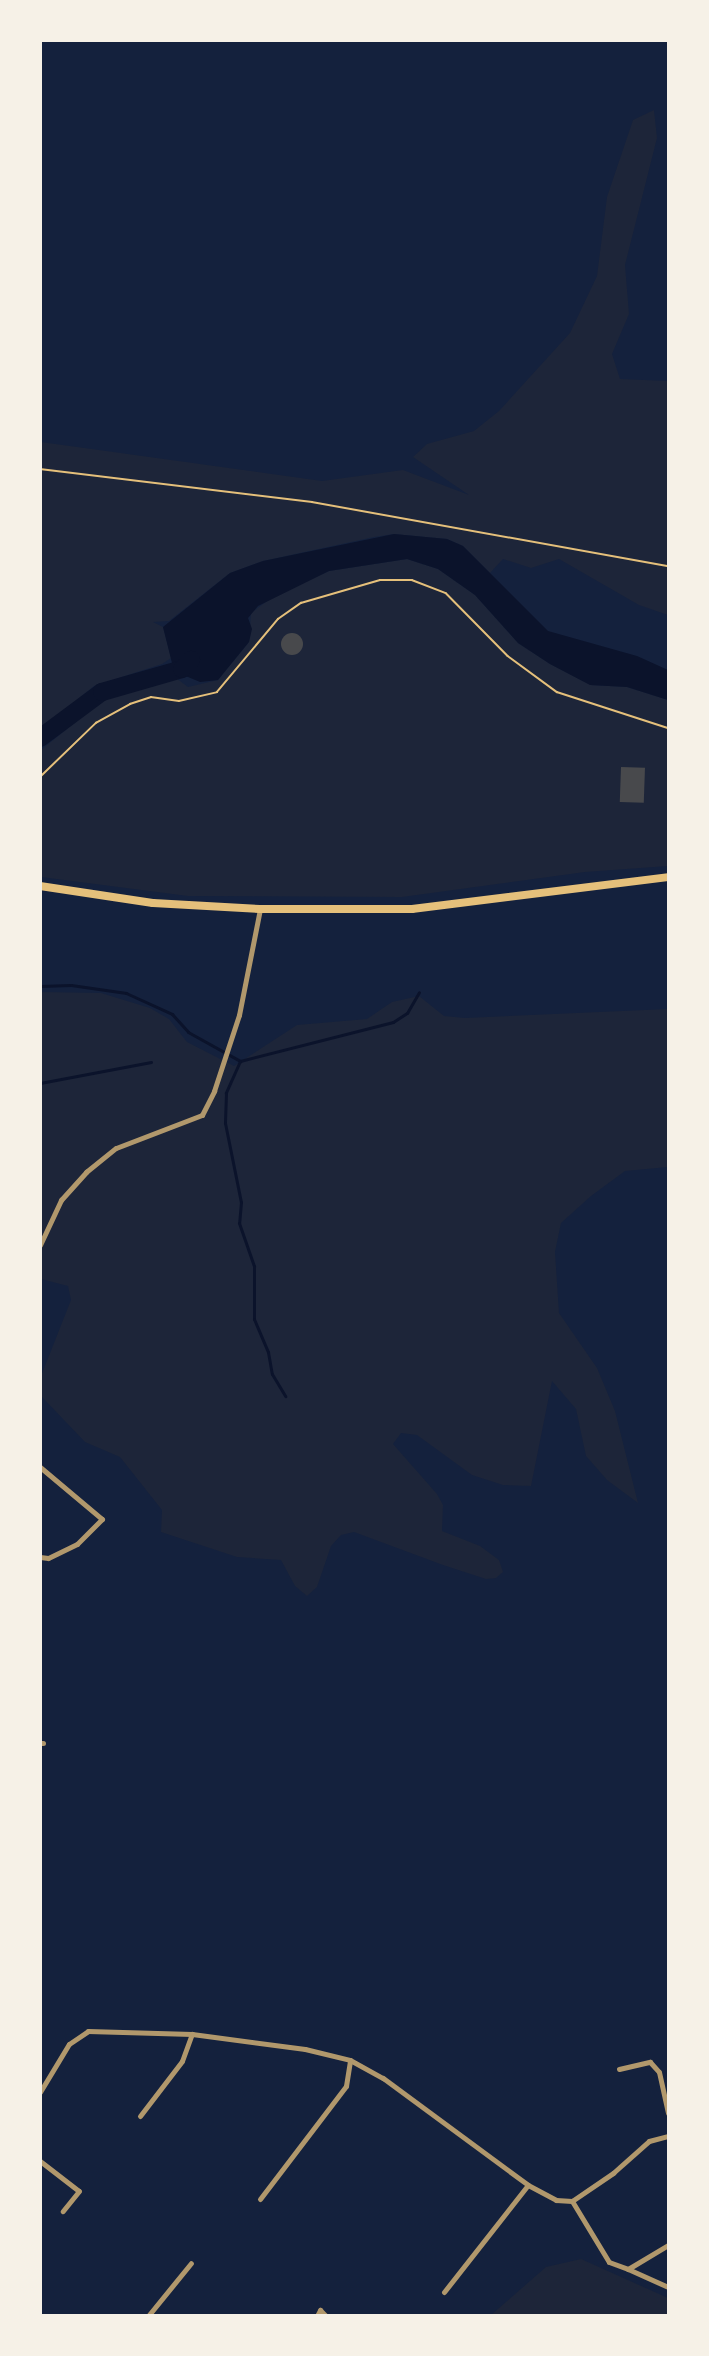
<!DOCTYPE html>
<html>
<head>
<meta charset="utf-8">
<style>
  body { margin:0 }
  #map { position:relative; width:709px; height:2356px; overflow:hidden; background:#14213d; font-family:"DejaVu Sans",sans-serif }
  div>[style] { position:absolute }
  .green>* { inset:0; background:#1d2539 }
  .water>* { inset:0; background:#0b132b }
  .stream>* { height:3px; margin:-1.5px; padding:0 1.5px; transform-origin:1.5px; border-radius:1.5px; background:#0b132b }
  .river>* { height:18px; margin:-9px; padding:0 9px; transform-origin:9px; border-radius:9px; background:#0b132b }
  .building>* { inset:0; background:#48494c; transform-origin:0 0 }
  .round { border-radius:50% }
  .path>* { height:1.5px; margin:-0.75px; padding:0 0.75px; transform-origin:0.75px; border-radius:0.75px; background:#e5c07b }
  .minor>* { height:5px; margin:-2.5px; padding:0 2.5px; transform-origin:2.5px; border-radius:2.5px; background:#b1986c }
  .primary>* { height:8px; margin:-4px; padding:0 4px; transform-origin:4px; border-radius:4px; background:#e5c07b }
  span { translate:-50% -50%; white-space:nowrap; text-align:center; line-height:1.15; -webkit-text-stroke:4.5px #f6f1e7; paint-order:stroke }
  .frame { position:absolute; inset:0; border:42px solid #f6f1e7; pointer-events:none }
</style>
</head>
<body>
<div id="map">
  <div class="green">
    <i style="clip-path:polygon(654px 110px,657px 138px,625px 265px,629px 314px,612px 354px,620px 379px,668px 381px,668px 615px,639px 605px,559px 559px,531px 568px,503px 559px,490px 573px,463px 546px,447px 539px,394px 534px,374px 537px,263px 561px,230px 573px,169px 621px,153px 622px,163px 627px,171px 658px,162px 664px,94px 686px,41px 729px,41px 442px,322px 481px,403px 470px,469px 495px,413px 457px,427px 444px,474px 431px,499px 411px,570px 333px,597px 276px,607px 197px,633px 120px)"></i>
    <i style="clip-path:polygon(407px 559px,438px 569px,475px 595px,518px 643px,550px 664px,591px 685px,627px 687px,668px 700px,668px 866px,585px 872px,402px 897px,188px 896px,41px 877px,41px 750px,104px 699px,149px 678px,168px 672px,188px 687px,218px 680px,249px 642px,251px 613px,274px 596px,329px 571px)"></i>
    <i style="clip-path:polygon(40px 992px,101px 993px,150px 1008px,169px 1019px,187px 1042px,234px 1066px,297px 1025px,367px 1019px,392px 1002px,419px 996px,444px 1016px,465px 1018px,668px 1009px,668px 1167px,625px 1171px,591px 1196px,561px 1223px,555px 1252px,559px 1313px,597px 1368px,615px 1411px,638px 1503px,607px 1480px,586px 1456px,576px 1409px,552px 1381px,531px 1486px,503px 1485px,472px 1475px,417px 1435px,401px 1433px,393px 1444px,437px 1494px,443px 1505px,442px 1531px,480px 1546px,499px 1560px,503px 1572px,496px 1578px,486px 1579px,443px 1565px,354px 1532px,341px 1535px,331px 1546px,317px 1587px,307px 1596px,295px 1586px,281px 1560px,237px 1557px,161px 1532px,162px 1510px,120px 1457px,85px 1442px,41px 1396px,41px 1376px,71px 1300px,68px 1286px,41px 1279px,41px 1273px)"></i>
    <i style="clip-path:polygon(581px 2259px,668px 2298px,668px 2315px,491px 2315px,546px 2267px)"></i>
  </div>
  <div class="water">
    <i style="clip-path:polygon(394px 534px,447px 539px,463px 546px,548px 631px,637px 656px,668px 670px,668px 700px,627px 687px,590px 685px,550px 664px,518px 643px,475px 595px,438px 569px,407px 559px,329px 571px,258px 606px,248px 618px,252px 629px,249px 642px,218px 680px,200px 682px,169px 669px,172px 663px,163px 627px,230px 573px,263px 561px)"></i>
  </div>
  <div class="stream">
    <i style="left:40px;top:986px;width:31px;rotate:-2deg"></i>
    <i style="left:71px;top:985px;width:56px;rotate:8.3deg"></i>
    <i style="left:126px;top:993px;width:51px;rotate:24.5deg"></i>
    <i style="left:172px;top:1014px;width:24px;rotate:48deg"></i>
    <i style="left:188px;top:1032px;width:60px;rotate:29.1deg"></i>
    <i style="left:240px;top:1061px;width:158px;rotate:-14.3deg"></i>
    <i style="left:393px;top:1022px;width:17px;rotate:-33deg"></i>
    <i style="left:407px;top:1013px;width:24px;rotate:-60deg"></i>
    <i style="left:240px;top:1061px;width:35px;rotate:114deg"></i>
    <i style="left:226px;top:1093px;width:30px;rotate:92deg"></i>
    <i style="left:225px;top:1123px;width:81px;rotate:78.6deg"></i>
    <i style="left:241px;top:1202px;width:21px;rotate:95deg"></i>
    <i style="left:239px;top:1223px;width:46px;rotate:70.8deg"></i>
    <i style="left:254px;top:1266px;width:53px;rotate:90deg"></i>
    <i style="left:254px;top:1319px;width:36px;rotate:67deg"></i>
    <i style="left:268px;top:1352px;width:22px;rotate:80deg"></i>
    <i style="left:272px;top:1374px;width:26px;rotate:59deg"></i>
    <i style="left:40px;top:1083px;width:113px;rotate:-10.7deg"></i>
  </div>
  <div class="river">
    <i style="left:40px;top:738px;width:77px;rotate:-36.6deg"></i>
    <i style="left:102px;top:692px;width:83px;rotate:-16deg"></i>
    <i style="left:182px;top:669px;width:13px;rotate:-45deg"></i>
  </div>
  <div class="building">
    <i class="round" style="left:281px;top:633px;width:22px;height:22px"></i>
    <i style="left:621px;top:767px;width:24px;height:35px;rotate:2deg"></i>
  </div>
  <div class="path">
    <i style="left:40px;top:469px;width:274px;rotate:6.9deg"></i>
    <i style="left:312px;top:502px;width:362px;rotate:10.2deg"></i>
    <i style="left:40px;top:777px;width:78px;rotate:-44deg"></i>
    <i style="left:96px;top:723px;width:39px;rotate:-29deg"></i>
    <i style="left:130px;top:704px;width:22px;rotate:-18deg"></i>
    <i style="left:151px;top:697px;width:28px;rotate:8deg"></i>
    <i style="left:179px;top:701px;width:39px;rotate:-13deg"></i>
    <i style="left:217px;top:692px;width:95px;rotate:-50.1deg"></i>
    <i style="left:278px;top:619px;width:28px;rotate:-35deg"></i>
    <i style="left:301px;top:603px;width:82px;rotate:-16.2deg"></i>
    <i style="left:380px;top:580px;width:32px"></i>
    <i style="left:412px;top:580px;width:36px;rotate:21deg"></i>
    <i style="left:446px;top:593px;width:88px;rotate:45.5deg"></i>
    <i style="left:508px;top:656px;width:61px;rotate:36.3deg"></i>
    <i style="left:557px;top:692px;width:117px;rotate:18deg"></i>
  </div>
  <div class="minor">
    <i style="left:40px;top:1245px;width:50px;rotate:-65deg"></i>
    <i style="left:61px;top:1200px;width:38px;rotate:-48deg"></i>
    <i style="left:86px;top:1172px;width:38px;rotate:-39deg"></i>
    <i style="left:116px;top:1148px;width:92px;rotate:-21deg"></i>
    <i style="left:202px;top:1115px;width:27px;rotate:-63deg"></i>
    <i style="left:214px;top:1091px;width:80px;rotate:-71.8deg"></i>
    <i style="left:239px;top:1015px;width:108px;rotate:-78.8deg"></i>
    <i style="left:40px;top:1467px;width:81px;rotate:40deg"></i>
    <i style="left:102px;top:1519px;width:35px;rotate:135deg"></i>
    <i style="left:77px;top:1544px;width:32px;rotate:154deg"></i>
    <i style="left:48px;top:1558px;width:8px;rotate:-173deg"></i>
    <i style="left:40px;top:1743px;width:3px"></i>
    <i style="left:619px;top:2069px;width:32px;rotate:-13deg"></i>
    <i style="left:650px;top:2062px;width:13px;rotate:48deg"></i>
    <i style="left:659px;top:2072px;width:42px;rotate:77.6deg"></i>
    <i style="left:40px;top:2092px;width:56px;rotate:-58.9deg"></i>
    <i style="left:69px;top:2044px;width:23px;rotate:-34deg"></i>
    <i style="left:88px;top:2031px;width:104px;rotate:1.7deg"></i>
    <i style="left:192px;top:2034px;width:114px;rotate:7.6deg"></i>
    <i style="left:305px;top:2049px;width:46px;rotate:13.7deg"></i>
    <i style="left:350px;top:2060px;width:38px;rotate:29deg"></i>
    <i style="left:383px;top:2078px;width:180px;rotate:36.4deg"></i>
    <i style="left:528px;top:2185px;width:32px;rotate:28deg"></i>
    <i style="left:556px;top:2200px;width:16px;rotate:4deg"></i>
    <i style="left:572px;top:2201px;width:50px;rotate:-34.3deg"></i>
    <i style="left:613px;top:2173px;width:48px;rotate:-41.6deg"></i>
    <i style="left:649px;top:2141px;width:20px;rotate:-15deg"></i>
    <i style="left:140px;top:2116px;width:69px;rotate:-52.6deg"></i>
    <i style="left:182px;top:2061px;width:29px;rotate:-70deg"></i>
    <i style="left:40px;top:2161px;width:49px;rotate:37.6deg"></i>
    <i style="left:79px;top:2191px;width:26px;rotate:129deg"></i>
    <i style="left:260px;top:2199px;width:142px;rotate:-52.7deg"></i>
    <i style="left:346px;top:2086px;width:26px;rotate:-81deg"></i>
    <i style="left:572px;top:2201px;width:71px;rotate:58.8deg"></i>
    <i style="left:609px;top:2262px;width:20px;rotate:20deg"></i>
    <i style="left:628px;top:2269px;width:47px;rotate:-31deg"></i>
    <i style="left:628px;top:2269px;width:44px;rotate:24.2deg"></i>
    <i style="left:444px;top:2292px;width:136px;rotate:-51.9deg"></i>
    <i style="left:148px;top:2316px;width:68px;rotate:-50.9deg"></i>
    <i style="left:317px;top:2316px;width:7px;rotate:-63deg"></i>
    <i style="left:320px;top:2310px;width:8px;rotate:45deg"></i>
  </div>
  <div class="primary">
    <i style="left:40px;top:886px;width:114px;rotate:8.6deg"></i>
    <i style="left:153px;top:903px;width:107px;rotate:3.2deg"></i>
    <i style="left:260px;top:909px;width:152px"></i>
    <i style="left:412px;top:909px;width:258px;rotate:-7.1deg"></i>
  </div>
  <div class="frame"></div>
</div>
</body>
</html>
